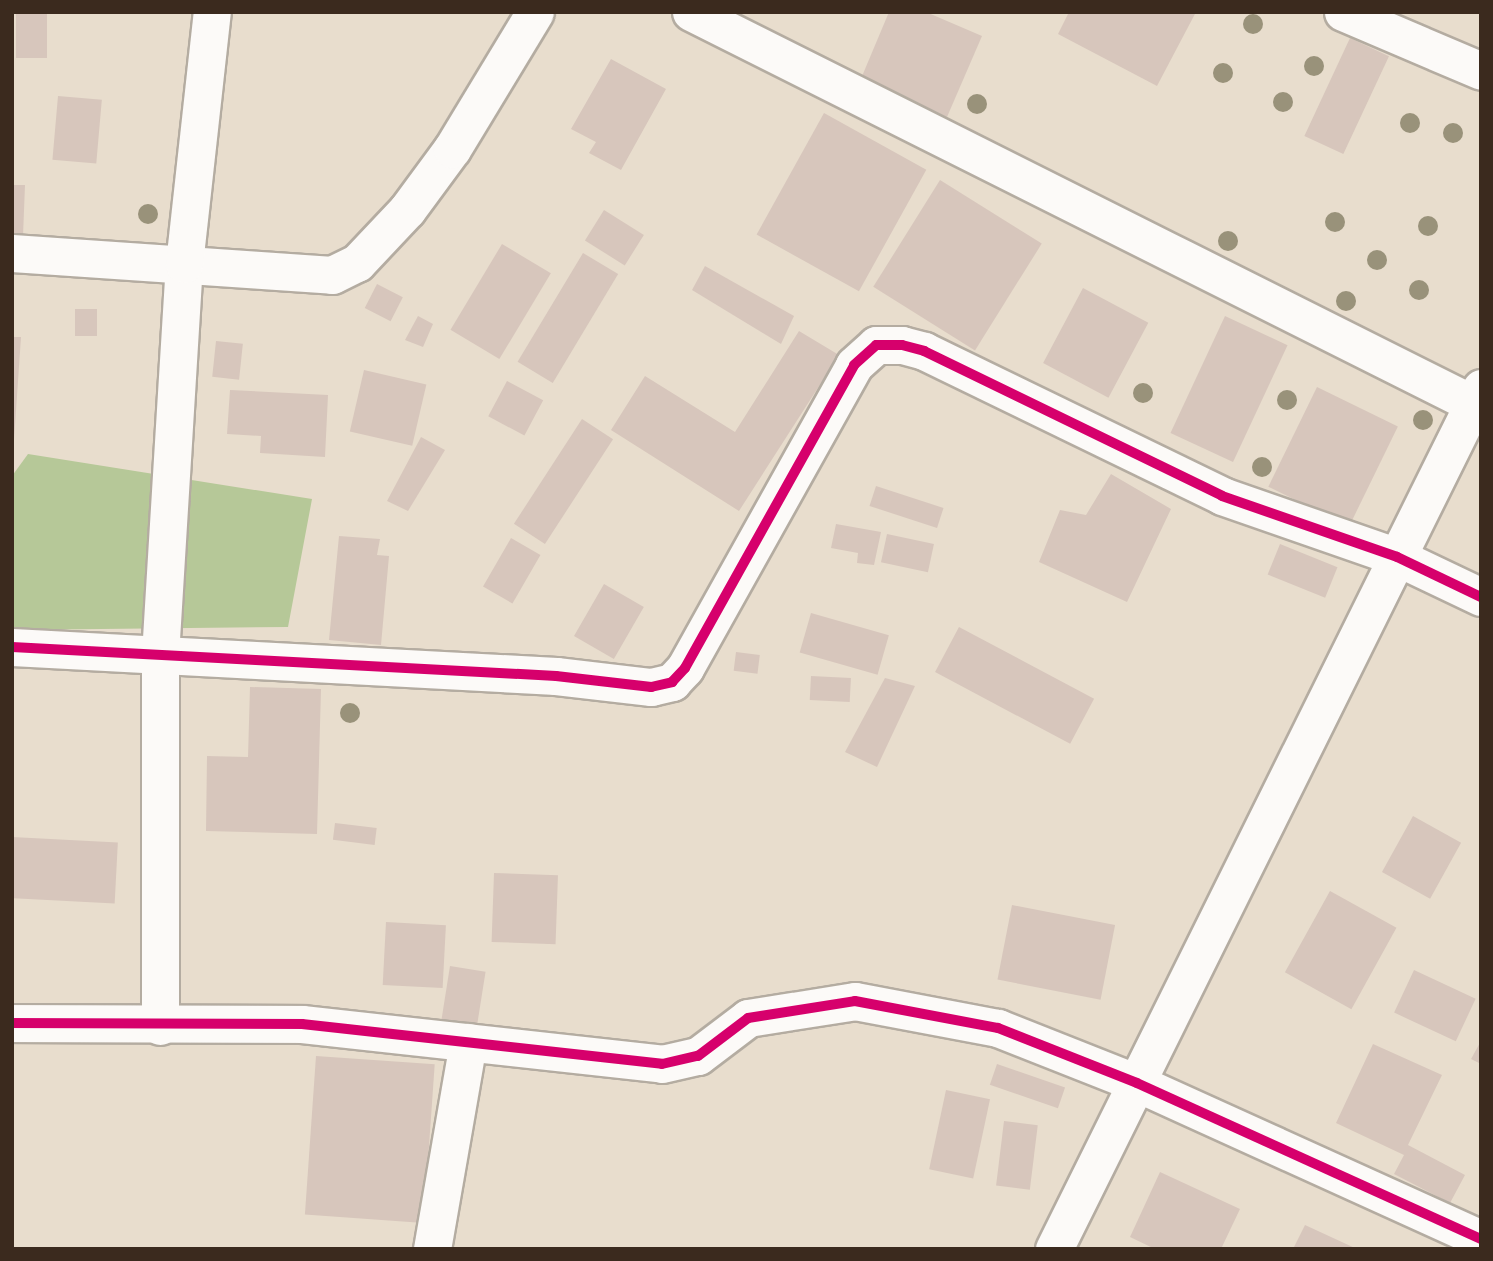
<!DOCTYPE html>
<html>
<head>
<meta charset="utf-8">
<style>
  body { margin:0 }
  #map { position:relative; width:1493px; height:1261px; overflow:hidden; background:#e8ddcd; font-family:"Indie Flower",sans-serif }
  div>[style] { position:absolute }
  .forest>* { inset:0; background:#b6c898 }
  .building>* { inset:0; background:#d7c6bc; transform-origin:0 0 }
  .roads { filter:drop-shadow(2px 0 #b4aca1) drop-shadow(-2px 0 #b4aca1) drop-shadow(0 2px #b4aca1) drop-shadow(0 -2px #b4aca1) }
  .street>* { height:37px; margin:-18.5px; padding:0 18.5px; transform-origin:18.5px; border-radius:18.5px; background:#fcfaf8 }
  .cycleway>* { height:10px; margin:-5px; padding:0 5px; transform-origin:5px; border-radius:5px; background:#d6006c }
  .trees>* { width:20px; height:20px; margin:-10px; border-radius:50%; background:#99927a }
  span { translate:-50% -50%; white-space:nowrap; text-align:center; line-height:1.15; -webkit-text-stroke:6px #f7f3e8; paint-order:stroke }
  .frame { position:absolute; inset:0; border:14px solid #3b2a1e; pointer-events:none }
</style>
</head>
<body>
<div id="map">
  <div class="forest">
    <i style="clip-path:polygon(28px 454px,312px 499px,288px 627px,12px 630px,12px 476px)"></i>
  </div>
  <div class="building">
    <i style="left:16px;top:12px;width:31px;height:46px"></i>
    <i style="clip-path:polygon(889px 12px,926px 12px,982px 36px,947px 117px,860px 81px)"></i>
    <i style="clip-path:polygon(1069px 12px,1196px 12px,1157px 86px,1058px 34px)"></i>
    <i style="left:1350px;top:38px;width:43px;height:108px;rotate:25deg"></i>
    <i style="clip-path:polygon(611px 59px,666px 89px,621px 170px,589px 153px,596px 142px,571px 129px)"></i>
    <i style="left:58px;top:96px;width:44px;height:64px;rotate:5deg"></i>
    <i style="left:824px;top:113px;width:117px;height:139px;rotate:29deg"></i>
    <i style="left:940px;top:180px;width:120px;height:126px;rotate:32deg"></i>
    <i style="clip-path:polygon(12px 185px,25px 185px,23px 236px,12px 236px)"></i>
    <i style="left:604px;top:210px;width:47px;height:36px;rotate:32deg"></i>
    <i style="left:502px;top:244px;width:57px;height:100px;rotate:31deg"></i>
    <i style="left:583px;top:253px;width:41px;height:127px;rotate:31deg"></i>
    <i style="clip-path:polygon(705px 266px,794px 316px,781px 344px,692px 290px)"></i>
    <i style="left:377px;top:284px;width:29px;height:27px;rotate:27deg"></i>
    <i style="left:1083px;top:288px;width:74px;height:85px;rotate:28deg"></i>
    <i style="left:75px;top:309px;width:22px;height:27px"></i>
    <i style="clip-path:polygon(418px 316px,433px 324px,423px 347px,405px 340px)"></i>
    <i style="left:1225px;top:316px;width:69px;height:129px;rotate:25deg"></i>
    <i style="clip-path:polygon(799px 331px,839px 355px,739px 511px,611px 430px,645px 376px,735px 432px)"></i>
    <i style="clip-path:polygon(12px 337px,21px 337px,14px 440px,12px 440px)"></i>
    <i style="left:216px;top:341px;width:27px;height:36px;rotate:6deg"></i>
    <i style="left:364px;top:370px;width:64px;height:63px;rotate:13deg"></i>
    <i style="left:507px;top:381px;width:41px;height:40px;rotate:28deg"></i>
    <i style="left:1317px;top:387px;width:90px;height:111px;rotate:26deg"></i>
    <i style="clip-path:polygon(230px 390px,328px 395px,325px 457px,260px 453px,261px 436px,227px 434px)"></i>
    <i style="left:582px;top:419px;width:37px;height:125px;rotate:33deg"></i>
    <i style="clip-path:polygon(421px 437px,445px 450px,408px 511px,387px 501px)"></i>
    <i style="clip-path:polygon(1111px 474px,1171px 509px,1127px 602px,1039px 562px,1060px 510px,1086px 515px)"></i>
    <i style="left:876px;top:486px;width:71px;height:21px;rotate:18deg"></i>
    <i style="clip-path:polygon(836px 524px,881px 532px,874px 565px,857px 563px,858px 553px,831px 548px)"></i>
    <i style="left:887px;top:534px;width:48px;height:29px;rotate:12deg"></i>
    <i style="clip-path:polygon(339px 536px,380px 539px,377px 555px,389px 556px,381px 645px,329px 640px)"></i>
    <i style="left:511px;top:538px;width:34px;height:56px;rotate:30deg"></i>
    <i style="left:1280px;top:544px;width:62px;height:33px;rotate:22deg"></i>
    <i style="left:604px;top:584px;width:46px;height:60px;rotate:30deg"></i>
    <i style="left:811px;top:613px;width:81px;height:41px;rotate:16deg"></i>
    <i style="left:959px;top:627px;width:153px;height:51px;rotate:28deg"></i>
    <i style="left:736px;top:652px;width:24px;height:19px;rotate:7deg"></i>
    <i style="left:811px;top:676px;width:40px;height:24px;rotate:3deg"></i>
    <i style="clip-path:polygon(885px 678px,915px 686px,877px 767px,845px 752px)"></i>
    <i style="clip-path:polygon(250px 687px,321px 689px,317px 834px,206px 831px,207px 756px,248px 757px)"></i>
    <i style="left:1413px;top:816px;width:55px;height:64px;rotate:29deg"></i>
    <i style="left:335px;top:823px;width:42px;height:17px;rotate:7deg"></i>
    <i style="left:12px;top:837px;width:106px;height:61px;rotate:3deg"></i>
    <i style="left:494px;top:873px;width:64px;height:69px;rotate:2deg"></i>
    <i style="left:1330px;top:891px;width:76px;height:93px;rotate:29deg"></i>
    <i style="left:1012px;top:905px;width:105px;height:76px;rotate:11deg"></i>
    <i style="left:386px;top:922px;width:60px;height:63px;rotate:3deg"></i>
    <i style="left:450px;top:966px;width:36px;height:61px;rotate:9deg"></i>
    <i style="left:1414px;top:970px;width:68px;height:47px;rotate:25deg"></i>
    <i style="clip-path:polygon(1481px 1041px,1481px 1064px,1471px 1059px)"></i>
    <i style="clip-path:polygon(1373px 1044px,1442px 1075px,1408px 1145px,1465px 1175px,1450px 1203px,1394px 1174px,1404px 1155px,1336px 1123px)"></i>
    <i style="left:316px;top:1056px;width:119px;height:159px;rotate:4deg"></i>
    <i style="left:997px;top:1064px;width:72px;height:22px;rotate:19deg"></i>
    <i style="left:946px;top:1090px;width:45px;height:81px;rotate:12deg"></i>
    <i style="left:1004px;top:1121px;width:34px;height:65px;rotate:7deg"></i>
    <i style="clip-path:polygon(1160px 1172px,1240px 1209px,1221px 1249px,1155px 1249px,1130px 1237px)"></i>
    <i style="clip-path:polygon(1305px 1225px,1357px 1249px,1293px 1249px)"></i>
  </div>
  <div class="roads">
    <div class="street">
      <i style="left:691px;top:12px;width:875px;rotate:26.62deg"></i>
      <i style="left:1343px;top:12px;width:150px;rotate:23.1deg"></i>
      <i style="left:12px;top:253px;width:321px;rotate:3.9deg"></i>
      <i style="left:332px;top:275px;width:28px;rotate:-26deg"></i>
      <i style="left:357px;top:263px;width:73px;rotate:-46.7deg"></i>
      <i style="left:407px;top:210px;width:76px;rotate:-53.6deg"></i>
      <i style="left:452px;top:149px;width:160px;rotate:-58.8deg"></i>
      <i style="left:12px;top:647px;width:545px;rotate:3.05deg"></i>
      <i style="left:556px;top:676px;width:96px;rotate:6.6deg"></i>
      <i style="left:651px;top:687px;width:22px;rotate:-13deg"></i>
      <i style="left:672px;top:682px;width:19px;rotate:-47deg"></i>
      <i style="left:685px;top:668px;width:347px;rotate:-60.8deg"></i>
      <i style="left:854px;top:365px;width:30px;rotate:-42deg"></i>
      <i style="left:876px;top:345px;width:26px"></i>
      <i style="left:902px;top:345px;width:23px;rotate:15deg"></i>
      <i style="left:924px;top:351px;width:331px;rotate:25.9deg"></i>
      <i style="left:1222px;top:496px;width:185px;rotate:19.2deg"></i>
      <i style="left:1397px;top:557px;width:93px;rotate:25.5deg"></i>
      <i style="left:12px;top:1023px;width:290px;rotate:0.2deg"></i>
      <i style="left:302px;top:1024px;width:362px;rotate:6.3deg"></i>
      <i style="left:662px;top:1064px;width:37px;rotate:-13deg"></i>
      <i style="left:698px;top:1056px;width:63px;rotate:-37.2deg"></i>
      <i style="left:748px;top:1018px;width:108px;rotate:-9deg"></i>
      <i style="left:855px;top:1001px;width:146px;rotate:10.7deg"></i>
      <i style="left:998px;top:1028px;width:149px;rotate:21.6deg"></i>
      <i style="left:1137px;top:1083px;width:378px;rotate:24.4deg"></i>
      <i style="left:160px;top:1026px;width:371px;rotate:-90deg"></i>
      <i style="left:160px;top:655px;width:392px;rotate:-86.5deg"></i>
      <i style="left:184px;top:264px;width:254px;rotate:-83.7deg"></i>
      <i style="left:432px;top:1249px;width:210px;rotate:-80.1deg"></i>
      <i style="left:1054px;top:1249px;width:961px;rotate:-63.62deg"></i>
    </div>
  </div>
  <div class="cycleway">
    <i style="left:12px;top:647px;width:545px;rotate:3.05deg"></i>
    <i style="left:556px;top:676px;width:96px;rotate:6.6deg"></i>
    <i style="left:651px;top:687px;width:22px;rotate:-13deg"></i>
    <i style="left:672px;top:682px;width:19px;rotate:-47deg"></i>
    <i style="left:685px;top:668px;width:347px;rotate:-60.8deg"></i>
    <i style="left:854px;top:365px;width:30px;rotate:-42deg"></i>
    <i style="left:876px;top:345px;width:26px"></i>
    <i style="left:902px;top:345px;width:23px;rotate:15deg"></i>
    <i style="left:924px;top:351px;width:331px;rotate:25.9deg"></i>
    <i style="left:1222px;top:496px;width:185px;rotate:19.2deg"></i>
    <i style="left:1397px;top:557px;width:93px;rotate:25.5deg"></i>
    <i style="left:12px;top:1023px;width:290px;rotate:0.2deg"></i>
    <i style="left:302px;top:1024px;width:362px;rotate:6.3deg"></i>
    <i style="left:662px;top:1064px;width:37px;rotate:-13deg"></i>
    <i style="left:698px;top:1056px;width:63px;rotate:-37.2deg"></i>
    <i style="left:748px;top:1018px;width:108px;rotate:-9deg"></i>
    <i style="left:855px;top:1001px;width:146px;rotate:10.7deg"></i>
    <i style="left:998px;top:1028px;width:149px;rotate:21.6deg"></i>
    <i style="left:1137px;top:1083px;width:378px;rotate:24.4deg"></i>
  </div>
  <div class="trees">
    <i style="left:1253px;top:24px"></i>
    <i style="left:1314px;top:66px"></i>
    <i style="left:1223px;top:73px"></i>
    <i style="left:1283px;top:102px"></i>
    <i style="left:977px;top:104px"></i>
    <i style="left:1410px;top:123px"></i>
    <i style="left:1453px;top:133px"></i>
    <i style="left:148px;top:214px"></i>
    <i style="left:1335px;top:222px"></i>
    <i style="left:1428px;top:226px"></i>
    <i style="left:1228px;top:241px"></i>
    <i style="left:1377px;top:260px"></i>
    <i style="left:1419px;top:290px"></i>
    <i style="left:1346px;top:301px"></i>
    <i style="left:1143px;top:393px"></i>
    <i style="left:1287px;top:400px"></i>
    <i style="left:1423px;top:420px"></i>
    <i style="left:1262px;top:467px"></i>
    <i style="left:350px;top:713px"></i>
  </div>
  <div class="frame"></div>
</div>
</body>
</html>
